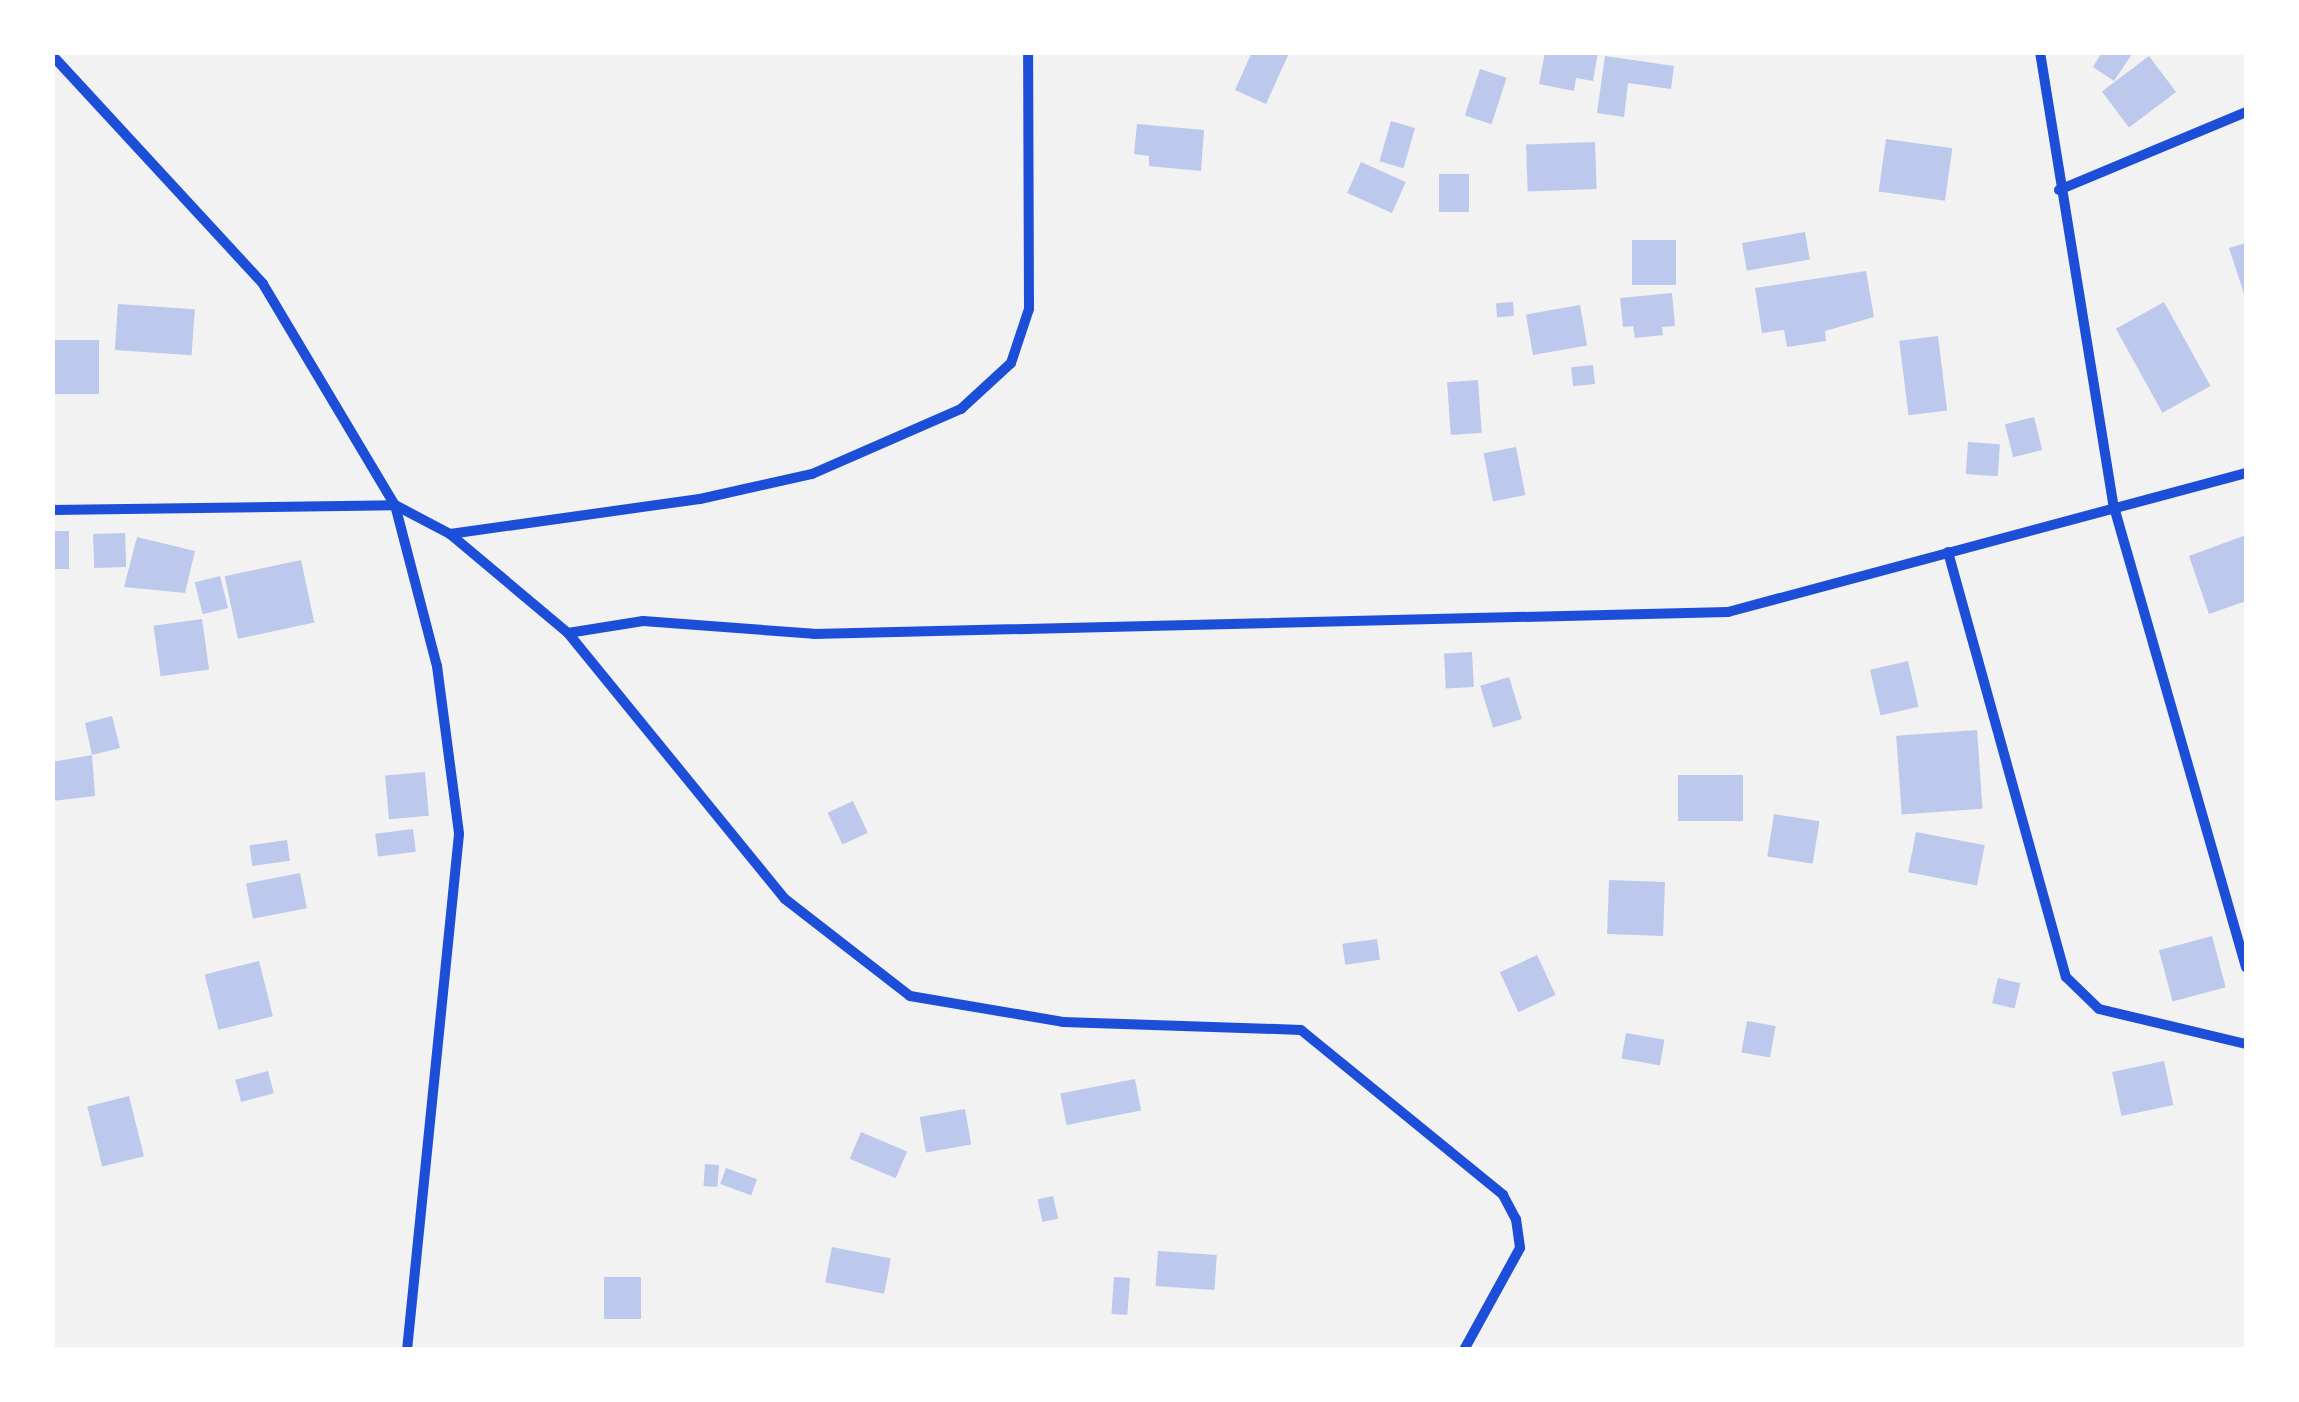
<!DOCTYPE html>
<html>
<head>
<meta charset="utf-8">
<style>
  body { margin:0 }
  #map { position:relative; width:2299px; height:1402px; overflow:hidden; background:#f2f2f2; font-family:Poppins,sans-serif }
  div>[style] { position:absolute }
  .building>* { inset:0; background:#bdc9ec; transform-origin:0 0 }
  .minor>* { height:10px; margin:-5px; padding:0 5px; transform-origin:5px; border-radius:5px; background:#1d4ed8 }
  span { translate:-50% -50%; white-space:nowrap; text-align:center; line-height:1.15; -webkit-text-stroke:9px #fff; paint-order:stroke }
  .frame { position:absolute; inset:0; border:55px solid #fff; pointer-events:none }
</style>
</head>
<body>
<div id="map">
  <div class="building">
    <i style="clip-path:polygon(1252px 52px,1289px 53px,1266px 104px,1235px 90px)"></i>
    <i style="clip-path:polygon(1545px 52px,1598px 52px,1593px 81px,1576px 78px,1574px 91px,1539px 84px)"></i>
    <i style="clip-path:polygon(2102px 52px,2132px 54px,2114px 81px,2093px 67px)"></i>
    <i style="clip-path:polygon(1605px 56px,1674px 66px,1671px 89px,1628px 83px,1624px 117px,1597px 113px)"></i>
    <i style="left:2149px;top:56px;width:45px;height:59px;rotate:53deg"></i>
    <i style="left:1480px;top:69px;width:28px;height:49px;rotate:18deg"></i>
    <i style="left:1391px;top:121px;width:25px;height:42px;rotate:16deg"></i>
    <i style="clip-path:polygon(1137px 124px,1204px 130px,1201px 171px,1149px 166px,1149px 156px,1134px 154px)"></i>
    <i style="left:1886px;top:139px;width:67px;height:53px;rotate:8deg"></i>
    <i style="left:1595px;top:142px;width:47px;height:69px;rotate:88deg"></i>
    <i style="left:1361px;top:162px;width:49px;height:34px;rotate:24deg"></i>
    <i style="left:1439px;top:174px;width:30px;height:38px"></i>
    <i style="left:1805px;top:232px;width:28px;height:64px;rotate:80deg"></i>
    <i style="left:1632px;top:240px;width:44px;height:45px"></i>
    <i style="clip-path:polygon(2246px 243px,2246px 300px,2229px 248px)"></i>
    <i style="clip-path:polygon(1866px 271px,1874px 317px,1825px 331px,1826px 341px,1787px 347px,1784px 330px,1762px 333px,1755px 288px)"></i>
    <i style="clip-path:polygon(1672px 293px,1675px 326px,1662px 327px,1663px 335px,1635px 338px,1633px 326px,1623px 327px,1620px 298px)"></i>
    <i style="left:1513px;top:302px;width:14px;height:17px;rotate:86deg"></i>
    <i style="left:2164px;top:302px;width:96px;height:55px;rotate:61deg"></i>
    <i style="left:118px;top:304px;width:77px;height:46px;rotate:4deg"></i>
    <i style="left:1580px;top:305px;width:41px;height:55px;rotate:80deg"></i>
    <i style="left:1938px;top:336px;width:75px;height:39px;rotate:83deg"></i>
    <i style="left:52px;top:340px;width:47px;height:54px"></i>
    <i style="left:1593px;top:365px;width:19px;height:22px;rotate:84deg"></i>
    <i style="left:1478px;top:380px;width:53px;height:31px;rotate:86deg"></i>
    <i style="left:2034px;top:417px;width:34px;height:30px;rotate:76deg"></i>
    <i style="left:1968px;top:442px;width:32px;height:32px;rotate:4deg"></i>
    <i style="left:1516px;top:447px;width:49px;height:33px;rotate:79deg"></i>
    <i style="left:52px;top:531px;width:17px;height:38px"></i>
    <i style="left:125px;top:533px;width:34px;height:32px;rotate:88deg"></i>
    <i style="clip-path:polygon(2246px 535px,2246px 601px,2209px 614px,2189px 556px)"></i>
    <i style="clip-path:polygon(137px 537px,195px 551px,185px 593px,124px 587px)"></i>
    <i style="left:301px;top:560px;width:64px;height:78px;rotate:78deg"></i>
    <i style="left:220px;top:576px;width:33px;height:26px;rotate:76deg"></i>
    <i style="left:202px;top:619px;width:51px;height:49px;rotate:82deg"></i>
    <i style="left:1472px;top:652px;width:35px;height:28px;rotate:87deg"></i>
    <i style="left:1908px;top:661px;width:47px;height:39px;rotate:77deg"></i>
    <i style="left:1509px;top:677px;width:44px;height:30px;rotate:73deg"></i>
    <i style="clip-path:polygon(112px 716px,120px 748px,92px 755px,95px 796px,52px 801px,52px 762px,92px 755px,85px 723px)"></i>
    <i style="left:1977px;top:730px;width:79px;height:81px;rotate:86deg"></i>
    <i style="left:425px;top:772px;width:44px;height:40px;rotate:85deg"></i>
    <i style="left:1678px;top:775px;width:65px;height:46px"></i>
    <i style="left:853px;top:801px;width:35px;height:28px;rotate:65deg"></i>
    <i style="left:1774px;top:814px;width:46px;height:43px;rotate:9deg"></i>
    <i style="left:413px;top:829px;width:23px;height:38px;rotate:83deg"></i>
    <i style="left:1916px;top:832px;width:70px;height:41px;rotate:11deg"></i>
    <i style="left:287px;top:840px;width:21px;height:38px;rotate:82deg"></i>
    <i style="left:300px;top:873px;width:36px;height:55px;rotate:79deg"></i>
    <i style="left:1609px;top:880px;width:56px;height:54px;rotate:2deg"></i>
    <i style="left:2212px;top:936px;width:53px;height:55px;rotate:75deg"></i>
    <i style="left:1377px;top:939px;width:21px;height:35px;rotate:82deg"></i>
    <i style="left:1537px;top:955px;width:44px;height:41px;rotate:65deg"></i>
    <i style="left:259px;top:961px;width:57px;height:56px;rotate:76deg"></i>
    <i style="left:1998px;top:978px;width:23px;height:26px;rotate:13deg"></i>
    <i style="left:1747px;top:1021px;width:29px;height:32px;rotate:10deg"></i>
    <i style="left:1626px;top:1033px;width:39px;height:26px;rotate:10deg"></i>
    <i style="left:2164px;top:1061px;width:45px;height:53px;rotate:78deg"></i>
    <i style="left:268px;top:1071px;width:23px;height:34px;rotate:75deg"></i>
    <i style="left:1135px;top:1079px;width:32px;height:76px;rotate:79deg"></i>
    <i style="left:129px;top:1096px;width:62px;height:43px;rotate:76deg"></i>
    <i style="left:965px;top:1109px;width:36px;height:46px;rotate:80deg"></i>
    <i style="left:861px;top:1132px;width:50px;height:29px;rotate:23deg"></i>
    <i style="left:705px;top:1164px;width:14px;height:22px;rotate:4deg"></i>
    <i style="left:726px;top:1168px;width:33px;height:17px;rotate:20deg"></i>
    <i style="left:1053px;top:1196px;width:23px;height:16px;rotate:77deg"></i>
    <i style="left:832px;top:1247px;width:60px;height:36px;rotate:11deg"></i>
    <i style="left:1158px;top:1251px;width:59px;height:35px;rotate:4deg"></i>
    <i style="left:604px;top:1277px;width:37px;height:42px"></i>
    <i style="left:1114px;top:1277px;width:16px;height:37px;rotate:4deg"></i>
  </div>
  <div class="minor">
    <i style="left:2040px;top:52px;width:461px;rotate:80.8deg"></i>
    <i style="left:2114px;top:507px;width:479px;rotate:74deg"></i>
    <i style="left:52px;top:55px;width:311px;rotate:47.3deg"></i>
    <i style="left:263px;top:284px;width:257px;rotate:59.2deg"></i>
    <i style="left:395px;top:505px;width:166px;rotate:75.4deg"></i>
    <i style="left:437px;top:666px;width:169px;rotate:82.5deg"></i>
    <i style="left:459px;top:834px;width:519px;rotate:95.75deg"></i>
    <i style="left:2059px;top:190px;width:203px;rotate:-22.6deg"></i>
    <i style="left:52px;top:510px;width:343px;rotate:-0.8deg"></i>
    <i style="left:395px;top:505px;width:62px;rotate:27.8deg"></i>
    <i style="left:450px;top:534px;width:154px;rotate:40deg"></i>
    <i style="left:568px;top:633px;width:76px;rotate:-9.1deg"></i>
    <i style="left:643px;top:621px;width:171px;rotate:4.3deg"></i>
    <i style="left:814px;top:634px;width:914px;rotate:-1.38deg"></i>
    <i style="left:1728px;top:612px;width:536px;rotate:-15.02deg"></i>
    <i style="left:450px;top:534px;width:252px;rotate:-8deg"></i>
    <i style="left:700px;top:499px;width:115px;rotate:-12.6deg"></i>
    <i style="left:812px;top:474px;width:163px;rotate:-23.6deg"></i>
    <i style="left:961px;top:409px;width:68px;rotate:-42.6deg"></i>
    <i style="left:1011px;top:363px;width:57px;rotate:-71.6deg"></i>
    <i style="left:1029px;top:309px;width:257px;rotate:-90.2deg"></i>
    <i style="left:1948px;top:552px;width:441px;rotate:74.5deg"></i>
    <i style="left:2066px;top:977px;width:46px;rotate:44.1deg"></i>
    <i style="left:2099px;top:1009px;width:151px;rotate:13.4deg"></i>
    <i style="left:568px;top:633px;width:343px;rotate:50.8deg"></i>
    <i style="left:785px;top:899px;width:158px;rotate:37.8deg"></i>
    <i style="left:910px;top:996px;width:155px;rotate:9.6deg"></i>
    <i style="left:1063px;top:1022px;width:238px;rotate:1.9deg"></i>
    <i style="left:1301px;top:1030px;width:261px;rotate:39.2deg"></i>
    <i style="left:1503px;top:1195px;width:27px;rotate:62deg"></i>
    <i style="left:1516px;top:1219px;width:29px;rotate:82deg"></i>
    <i style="left:1520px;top:1248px;width:116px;rotate:118.8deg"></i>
  </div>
  <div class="frame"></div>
</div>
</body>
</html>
